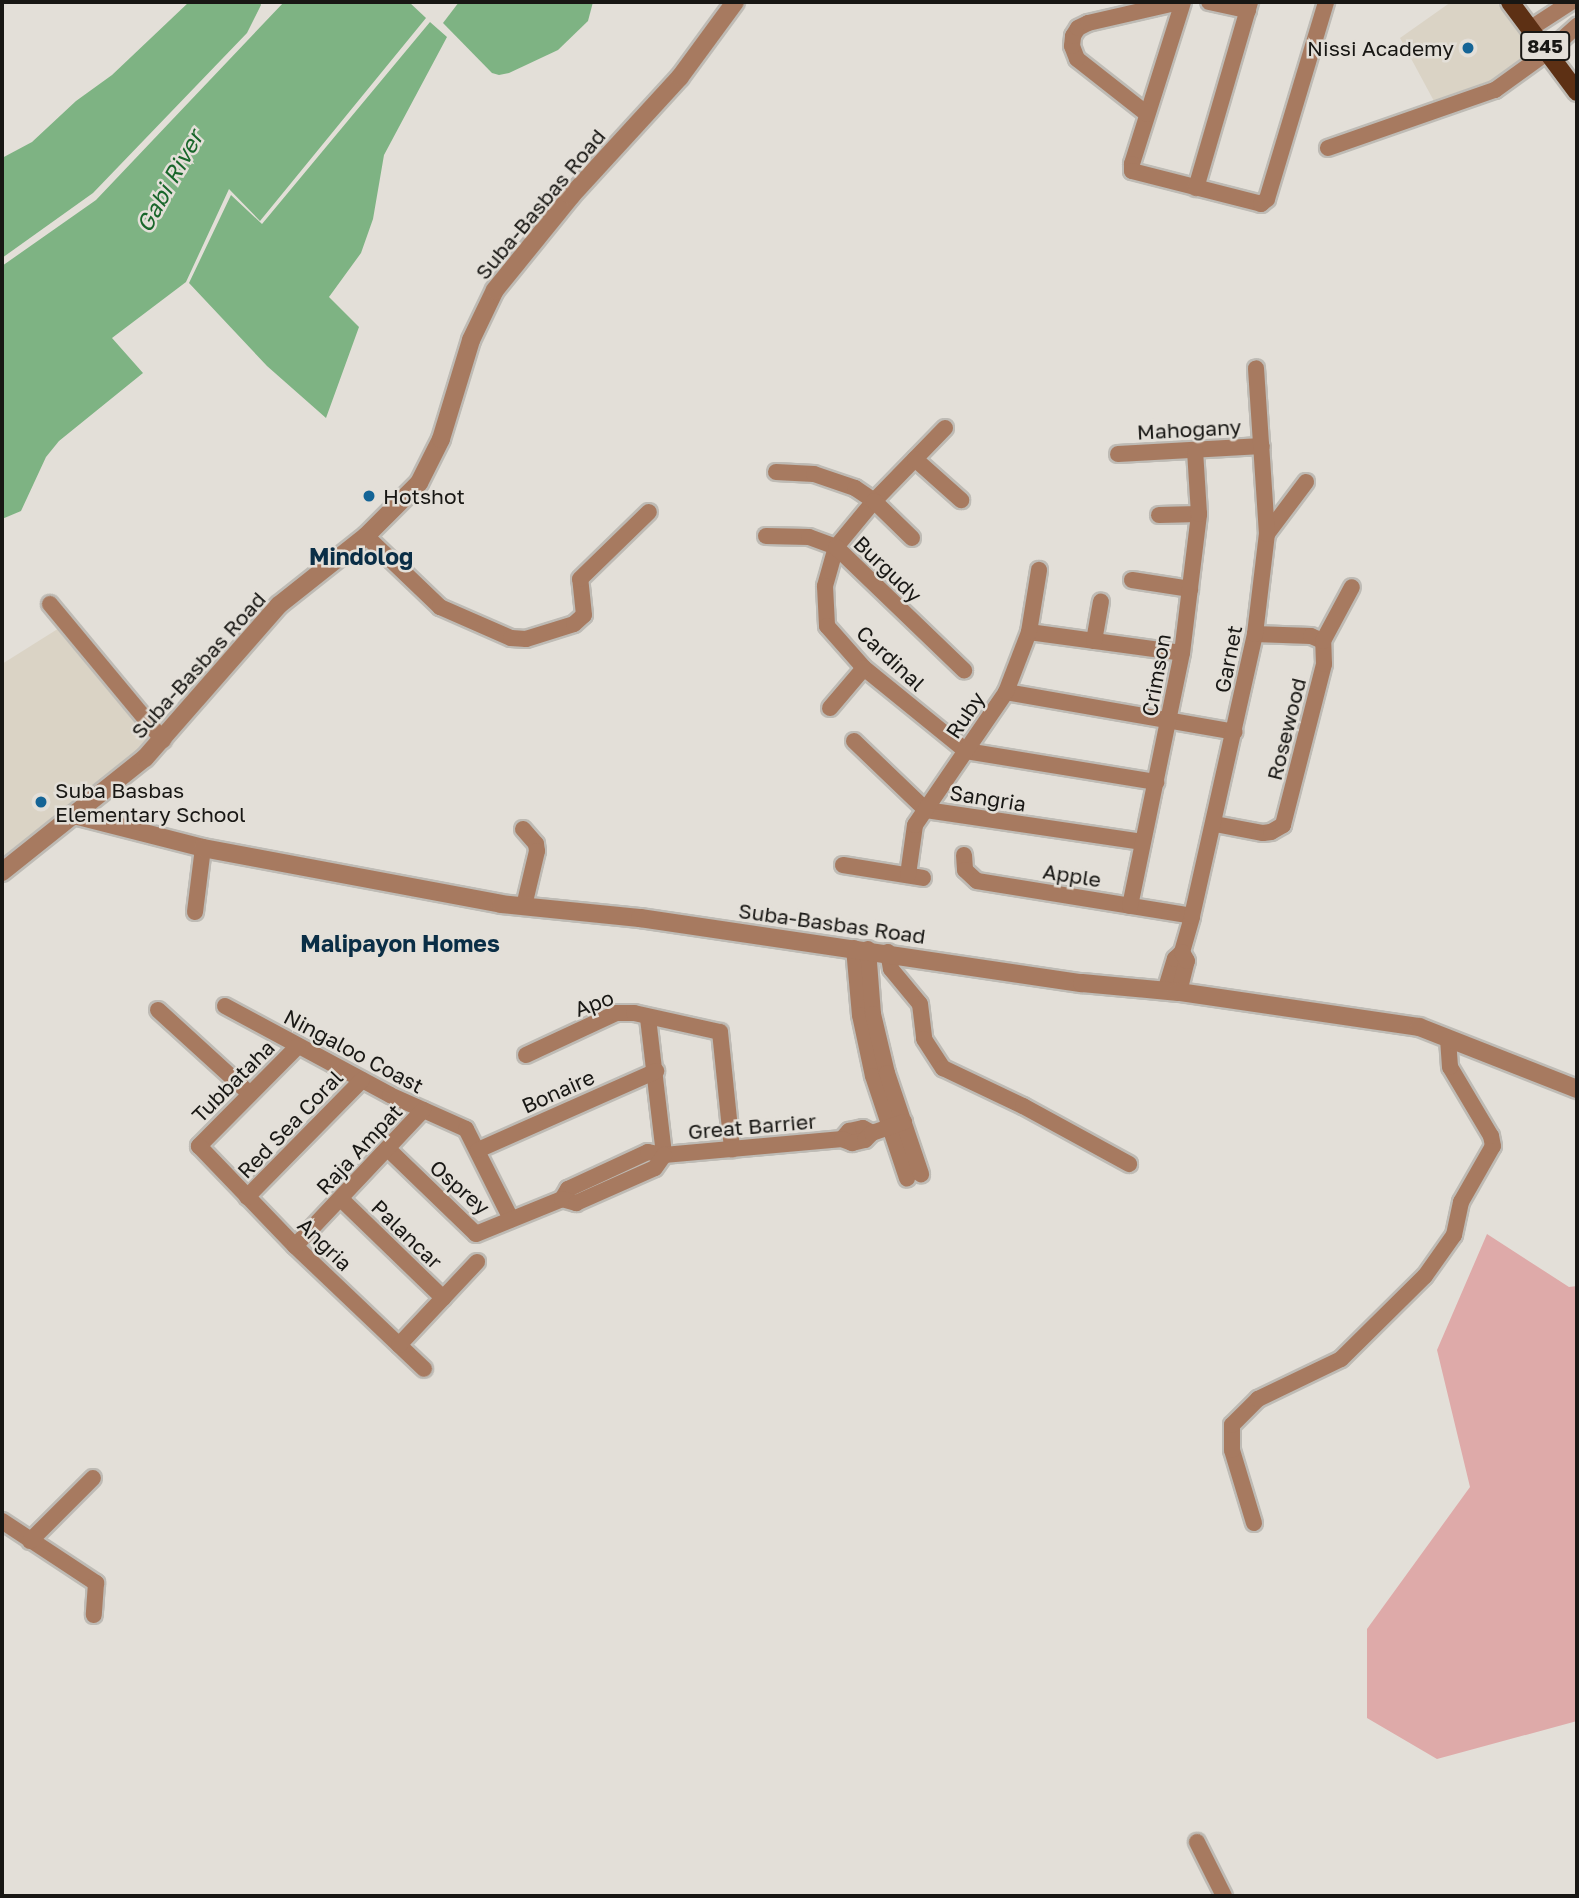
<!DOCTYPE html>
<html>
<head>
<meta charset="utf-8">
<style>
  body { margin:0 }
  #map { position:relative; width:1579px; height:1898px; overflow:hidden; background:#e3dfd8; font-family:"Golos Text",sans-serif }
  div>[style] { position:absolute }
  .built>* { inset:0; background:#dad3c5 }
  .green>* { inset:0; background:#deaaa9 }
  .water>* { inset:0; background:#7eb383 }
  .roads { filter:drop-shadow(2px 0 #bebbb5) drop-shadow(-2px 0 #bebbb5) drop-shadow(0 2px #bebbb5) drop-shadow(0 -2px #bebbb5) }
  .minor>* { height:16px; margin:-8px; padding:0 8px; transform-origin:8px; border-radius:8px; background:#a77a60 }
  .tertiary>* { height:18px; margin:-9px; padding:0 9px; transform-origin:9px; border-radius:9px; background:#a77a60 }
  .primary>* { height:18px; margin:-9px; padding:0 9px; transform-origin:9px; border-radius:9px; background:#5d3014 }
  .dots>* { width:19px; height:19px; translate:-50% -50%; box-sizing:border-box; border:4px solid #e3dfd8; border-radius:50% }
  span { translate:-50% -50%; white-space:nowrap; text-align:center; line-height:1.15; -webkit-text-stroke:5px #e3dfd8; paint-order:stroke }
  .shield-label span { padding:2px 5px; background:#e3dfd8; border:2px solid; border-radius:5px; -webkit-text-stroke-width:0 }
  .shield-label { font-size:19px; color:#181714; font-weight:700 }
  .poi-label { font-size:21px; color:#181714 }
  .right { translate:-100% -50%; text-align:right }
  .left { translate:0 -50%; text-align:left }
  .street-label { font-size:21px; color:#181714 }
  .water-label { font-size:23px; color:#18662a; font-style:italic }
  .neighbourhood-label { font-size:23px; color:#0a2e46; font-weight:700 }
  .frame { position:absolute; inset:0; border:4px solid #181714; pointer-events:none }
</style>
</head>
<body>
<div id="map">
  <div class="built">
    <i style="clip-path:polygon(1451px 2px,1497px 2px,1537px 57px,1490px 91px,1435px 103px,1400px 38px)"></i>
    <i style="clip-path:polygon(64px 625px,158px 739px,2px 864px,2px 664px)"></i>
  </div>
  <div class="green">
    <i style="clip-path:polygon(1487px 1234px,1569px 1287px,1577px 1286px,1577px 1721px,1437px 1759px,1367px 1718px,1367px 1629px,1470px 1487px,1437px 1350px)"></i>
  </div>
  <div class="water">
    <i style="clip-path:polygon(189px 2px,260px 2px,261px 5px,247px 33px,93px 193px,2px 258px,2px 158px,32px 142px,76px 101px,112px 75px)"></i>
    <i style="clip-path:polygon(284px 2px,409px 2px,426px 18px,260px 221px,229px 189px,186px 282px,112px 338px,143px 373px,59px 441px,46px 457px,21px 511px,2px 519px,2px 266px,96px 200px)"></i>
    <i style="clip-path:polygon(459px 2px,593px 2px,588px 21px,558px 50px,509px 73px,499px 75px,492px 73px,443px 23px)"></i>
    <i style="clip-path:polygon(430px 22px,447px 37px,384px 155px,373px 219px,361px 253px,329px 297px,359px 327px,326px 418px,267px 366px,189px 283px,231px 195px,262px 224px)"></i>
  </div>
  <div class="roads">
    <div class="minor">
      <i style="left:1183px;top:2px;width:170px;rotate:107.5deg"></i>
      <i style="left:1132px;top:164px;width:7px;rotate:90deg"></i>
      <i style="left:1132px;top:171px;width:133px;rotate:14.3deg"></i>
      <i style="left:1261px;top:204px;width:8px;rotate:-40deg"></i>
      <i style="left:1267px;top:199px;width:206px;rotate:-73.3deg"></i>
      <i style="left:1209px;top:2px;width:40px;rotate:12deg"></i>
      <i style="left:1531px;top:28px;width:48px;rotate:-33deg"></i>
      <i style="left:1147px;top:114px;width:89px;rotate:-141.8deg"></i>
      <i style="left:1077px;top:59px;width:14px;rotate:-111deg"></i>
      <i style="left:1072px;top:46px;width:10px;rotate:-84deg"></i>
      <i style="left:1073px;top:36px;width:9px;rotate:-58deg"></i>
      <i style="left:1078px;top:28px;width:11px;rotate:-27deg"></i>
      <i style="left:1088px;top:23px;width:94px;rotate:-12.9deg"></i>
      <i style="left:1328px;top:148px;width:177px;rotate:-19.2deg"></i>
      <i style="left:1495px;top:90px;width:67px;rotate:-35.8deg"></i>
      <i style="left:1549px;top:51px;width:38px;rotate:-42deg"></i>
      <i style="left:1196px;top:188px;width:194px;rotate:-73.8deg"></i>
      <i style="left:945px;top:428px;width:102px;rotate:134.2deg"></i>
      <i style="left:874px;top:501px;width:60px;rotate:129.6deg"></i>
      <i style="left:836px;top:547px;width:41px;rotate:105.8deg"></i>
      <i style="left:825px;top:586px;width:40px;rotate:87.1deg"></i>
      <i style="left:827px;top:626px;width:56px;rotate:48.6deg"></i>
      <i style="left:864px;top:668px;width:132px;rotate:39.1deg"></i>
      <i style="left:966px;top:751px;width:193px;rotate:9.3deg"></i>
      <i style="left:1118px;top:454px;width:144px;rotate:-3.2deg"></i>
      <i style="left:915px;top:459px;width:62px;rotate:41.7deg"></i>
      <i style="left:776px;top:472px;width:38px;rotate:3deg"></i>
      <i style="left:814px;top:474px;width:43px;rotate:18.9deg"></i>
      <i style="left:855px;top:488px;width:23px;rotate:34deg"></i>
      <i style="left:874px;top:501px;width:53px;rotate:44.2deg"></i>
      <i style="left:1159px;top:515px;width:40px;rotate:-1.4deg"></i>
      <i style="left:1267px;top:534px;width:65px;rotate:-53.1deg"></i>
      <i style="left:366px;top:536px;width:103px;rotate:43.8deg"></i>
      <i style="left:440px;top:607px;width:77px;rotate:23.6deg"></i>
      <i style="left:511px;top:638px;width:15px;rotate:4deg"></i>
      <i style="left:526px;top:639px;width:50px;rotate:-17.4deg"></i>
      <i style="left:574px;top:624px;width:13px;rotate:-42deg"></i>
      <i style="left:584px;top:615px;width:36px;rotate:-96deg"></i>
      <i style="left:580px;top:579px;width:96px;rotate:-44.2deg"></i>
      <i style="left:766px;top:536px;width:43px;rotate:1.3deg"></i>
      <i style="left:809px;top:537px;width:29px;rotate:20deg"></i>
      <i style="left:836px;top:547px;width:178px;rotate:43.9deg"></i>
      <i style="left:1132px;top:580px;width:59px;rotate:8.8deg"></i>
      <i style="left:50px;top:604px;width:177px;rotate:50.3deg"></i>
      <i style="left:1029px;top:632px;width:154px;rotate:7.8deg"></i>
      <i style="left:1255px;top:634px;width:56px;rotate:2deg"></i>
      <i style="left:1311px;top:636px;width:13px;rotate:23deg"></i>
      <i style="left:1094px;top:641px;width:40px;rotate:-80deg"></i>
      <i style="left:1006px;top:692px;width:232px;rotate:9.9deg"></i>
      <i style="left:830px;top:708px;width:52px;rotate:-49.6deg"></i>
      <i style="left:854px;top:741px;width:100px;rotate:43.8deg"></i>
      <i style="left:926px;top:810px;width:219px;rotate:8.4deg"></i>
      <i style="left:1215px;top:824px;width:49px;rotate:10.6deg"></i>
      <i style="left:1263px;top:833px;width:8px;rotate:-7deg"></i>
      <i style="left:1271px;top:832px;width:14px;rotate:-30deg"></i>
      <i style="left:1283px;top:825px;width:166px;rotate:-75.7deg"></i>
      <i style="left:1324px;top:664px;width:23px;rotate:-92deg"></i>
      <i style="left:1323px;top:641px;width:61px;rotate:-61.8deg"></i>
      <i style="left:523px;top:829px;width:20px;rotate:49deg"></i>
      <i style="left:536px;top:844px;width:7px;rotate:82deg"></i>
      <i style="left:537px;top:851px;width:57px;rotate:103.3deg"></i>
      <i style="left:964px;top:855px;width:15px;rotate:86deg"></i>
      <i style="left:965px;top:870px;width:16px;rotate:43deg"></i>
      <i style="left:977px;top:881px;width:218px;rotate:9.2deg"></i>
      <i style="left:843px;top:865px;width:81px;rotate:9.2deg"></i>
      <i style="left:908px;top:875px;width:50px;rotate:-82deg"></i>
      <i style="left:915px;top:825px;width:161px;rotate:-55.6deg"></i>
      <i style="left:1006px;top:692px;width:64px;rotate:-69deg"></i>
      <i style="left:1029px;top:632px;width:63px;rotate:-80.8deg"></i>
      <i style="left:1130px;top:906px;width:258px;rotate:-78.4deg"></i>
      <i style="left:1182px;top:653px;width:140px;rotate:-83deg"></i>
      <i style="left:1199px;top:514px;width:64px;rotate:-93.6deg"></i>
      <i style="left:195px;top:912px;width:64px;rotate:-82.9deg"></i>
      <i style="left:854px;top:948px;width:67px;rotate:84.9deg"></i>
      <i style="left:860px;top:1015px;width:62px;rotate:78deg"></i>
      <i style="left:873px;top:1076px;width:108px;rotate:71.6deg"></i>
      <i style="left:868px;top:949px;width:65px;rotate:85.6deg"></i>
      <i style="left:873px;top:1014px;width:61px;rotate:76.7deg"></i>
      <i style="left:887px;top:1073px;width:107px;rotate:71.4deg"></i>
      <i style="left:888px;top:952px;width:17px;rotate:80deg"></i>
      <i style="left:891px;top:969px;width:45px;rotate:50.4deg"></i>
      <i style="left:920px;top:1004px;width:35px;rotate:83deg"></i>
      <i style="left:924px;top:1039px;width:35px;rotate:57deg"></i>
      <i style="left:943px;top:1068px;width:89px;rotate:25.4deg"></i>
      <i style="left:1023px;top:1106px;width:121px;rotate:28.7deg"></i>
      <i style="left:1165px;top:991px;width:34px;rotate:-73deg"></i>
      <i style="left:1175px;top:959px;width:10px;rotate:-45deg"></i>
      <i style="left:1182px;top:952px;width:37px;rotate:-74deg"></i>
      <i style="left:1192px;top:916px;width:289px;rotate:-77.4deg"></i>
      <i style="left:1255px;top:634px;width:101px;rotate:-83.2deg"></i>
      <i style="left:1267px;top:534px;width:166px;rotate:-93.8deg"></i>
      <i style="left:1179px;top:992px;width:32px;rotate:-76deg"></i>
      <i style="left:1187px;top:961px;width:10px;rotate:-119deg"></i>
      <i style="left:225px;top:1006px;width:187px;rotate:28.3deg"></i>
      <i style="left:390px;top:1095px;width:83px;rotate:24.1deg"></i>
      <i style="left:466px;top:1129px;width:101px;rotate:63.4deg"></i>
      <i style="left:158px;top:1010px;width:123px;rotate:42.4deg"></i>
      <i style="left:648px;top:1018px;width:138px;rotate:83.3deg"></i>
      <i style="left:298px;top:1046px;width:141px;rotate:134.7deg"></i>
      <i style="left:199px;top:1146px;width:139px;rotate:46.2deg"></i>
      <i style="left:295px;top:1246px;width:178px;rotate:43.6deg"></i>
      <i style="left:526px;top:1055px;width:99px;rotate:-25deg"></i>
      <i style="left:616px;top:1013px;width:18px"></i>
      <i style="left:634px;top:1013px;width:88px;rotate:12.5deg"></i>
      <i style="left:720px;top:1032px;width:118px;rotate:84.1deg"></i>
      <i style="left:842px;top:1139px;width:11px;rotate:-49deg"></i>
      <i style="left:849px;top:1131px;width:14px;rotate:-12deg"></i>
      <i style="left:863px;top:1128px;width:10px;rotate:29deg"></i>
      <i style="left:388px;top:1149px;width:122px;rotate:44deg"></i>
      <i style="left:476px;top:1234px;width:93px;rotate:-22.1deg"></i>
      <i style="left:562px;top:1199px;width:12px;rotate:-59deg"></i>
      <i style="left:568px;top:1189px;width:88px;rotate:-24.8deg"></i>
      <i style="left:648px;top:1152px;width:16px;rotate:11deg"></i>
      <i style="left:664px;top:1155px;width:179px;rotate:-5.1deg"></i>
      <i style="left:842px;top:1139px;width:11px;rotate:22deg"></i>
      <i style="left:852px;top:1143px;width:13px;rotate:-13deg"></i>
      <i style="left:865px;top:1140px;width:10px;rotate:-45deg"></i>
      <i style="left:872px;top:1133px;width:34px;rotate:-19deg"></i>
      <i style="left:478px;top:1150px;width:195px;rotate:-23.9deg"></i>
      <i style="left:247px;top:1197px;width:164px;rotate:-45.5deg"></i>
      <i style="left:562px;top:1199px;width:15px;rotate:16deg"></i>
      <i style="left:576px;top:1203px;width:86px;rotate:-23.9deg"></i>
      <i style="left:655px;top:1168px;width:16px;rotate:-55deg"></i>
      <i style="left:342px;top:1200px;width:141px;rotate:44.1deg"></i>
      <i style="left:295px;top:1246px;width:187px;rotate:-46.7deg"></i>
      <i style="left:399px;top:1345px;width:114px;rotate:-46.8deg"></i>
      <i style="left:2px;top:1521px;width:113px;rotate:33.4deg"></i>
      <i style="left:96px;top:1583px;width:32px;rotate:94deg"></i>
      <i style="left:1254px;top:1523px;width:76px;rotate:-106.8deg"></i>
      <i style="left:1232px;top:1450px;width:25px;rotate:-90deg"></i>
      <i style="left:1232px;top:1425px;width:37px;rotate:-45deg"></i>
      <i style="left:1258px;top:1399px;width:92px;rotate:-25.7deg"></i>
      <i style="left:1341px;top:1359px;width:118px;rotate:-44.7deg"></i>
      <i style="left:1425px;top:1276px;width:50px;rotate:-54.7deg"></i>
      <i style="left:1454px;top:1235px;width:34px;rotate:-78deg"></i>
      <i style="left:1461px;top:1202px;width:64px;rotate:-60.3deg"></i>
      <i style="left:1493px;top:1146px;width:10px;rotate:-101deg"></i>
      <i style="left:1491px;top:1136px;width:80px;rotate:-120.7deg"></i>
      <i style="left:1450px;top:1067px;width:28px;rotate:-94deg"></i>
      <i style="left:30px;top:1541px;width:89px;rotate:-45deg"></i>
      <i style="left:1197px;top:1842px;width:60px;rotate:63.4deg"></i>
    </div>
    <div class="tertiary">
      <i style="left:74px;top:815px;width:133px;rotate:14.3deg"></i>
      <i style="left:203px;top:848px;width:303px;rotate:10.6deg"></i>
      <i style="left:501px;top:904px;width:140px;rotate:5.8deg"></i>
      <i style="left:640px;top:918px;width:447px;rotate:8.4deg"></i>
      <i style="left:1082px;top:983px;width:97px;rotate:5.3deg"></i>
      <i style="left:1179px;top:992px;width:243px;rotate:8.3deg"></i>
      <i style="left:1419px;top:1027px;width:170px;rotate:21.4deg"></i>
      <i style="left:2px;top:872px;width:183px;rotate:-38.6deg"></i>
      <i style="left:145px;top:758px;width:203px;rotate:-48.8deg"></i>
      <i style="left:279px;top:605px;width:111px;rotate:-38.4deg"></i>
      <i style="left:366px;top:536px;width:75px;rotate:-45deg"></i>
      <i style="left:419px;top:483px;width:49px;rotate:-63.4deg"></i>
      <i style="left:441px;top:439px;width:103px;rotate:-73.1deg"></i>
      <i style="left:471px;top:340px;width:55px;rotate:-64.4deg"></i>
      <i style="left:495px;top:290px;width:121px;rotate:-51deg"></i>
      <i style="left:571px;top:196px;width:161px;rotate:-47.5deg"></i>
      <i style="left:680px;top:77px;width:93px;rotate:-53.7deg"></i>
    </div>
    <div class="primary">
      <i style="left:1510px;top:2px;width:112px;rotate:53.3deg"></i>
    </div>
  </div>
  <div class="dots">
    <i style="left:1468px;top:48px;background:#146496"></i>
    <i style="left:369px;top:496px;background:#146496"></i>
    <i style="left:41px;top:802px;background:#146496"></i>
  </div>
  <div class="shield-label">
    <span style="left:1545px;top:46px">845</span>
  </div>
  <div class="poi-label">
    <span class="right" style="left:1454px;top:48px">Nissi Academy</span>
    <span class="left" style="left:383px;top:496px">Hotshot</span>
    <span class="left" style="left:55px;top:802px">Suba Basbas<br>Elementary School</span>
  </div>
  <div class="street-label">
    <span style="left:540px;top:204px;rotate:-50deg">Suba-Basbas Road</span>
    <span style="left:1189px;top:429px;rotate:-3deg">Mahogany</span>
    <span style="left:888px;top:569px;rotate:44deg">Burgudy</span>
    <span style="left:891px;top:658px;rotate:43deg">Cardinal</span>
    <span style="left:1228px;top:659px;rotate:-79deg">Garnet</span>
    <span style="left:198px;top:665px;rotate:-48deg">Suba-Basbas Road</span>
    <span style="left:1156px;top:675px;rotate:-80deg">Crimson</span>
    <span style="left:965px;top:715px;rotate:-56deg">Ruby</span>
    <span style="left:1286px;top:729px;rotate:-76deg">Rosewood</span>
    <span style="left:988px;top:798px;rotate:9deg">Sangria</span>
    <span style="left:1072px;top:875px;rotate:9deg">Apple</span>
    <span style="left:832px;top:923px;rotate:8deg">Suba-Basbas Road</span>
    <span style="left:594px;top:1003px;rotate:-20deg">Apo</span>
    <span style="left:354px;top:1051px;rotate:28deg">Ningaloo Coast</span>
    <span style="left:233px;top:1081px;rotate:-45deg">Tubbataha</span>
    <span style="left:558px;top:1091px;rotate:-24deg">Bonaire</span>
    <span style="left:290px;top:1124px;rotate:-46deg">Red Sea Coral</span>
    <span style="left:752px;top:1126px;rotate:-5deg">Great Barrier</span>
    <span style="left:359px;top:1149px;rotate:-47deg">Raja Ampat</span>
    <span style="left:460px;top:1187px;rotate:41deg">Osprey</span>
    <span style="left:407px;top:1234px;rotate:44deg">Palancar</span>
    <span style="left:325px;top:1244px;rotate:44deg">Angria</span>
  </div>
  <div class="water-label">
    <span style="left:169px;top:181px;rotate:-61deg">Gabi River</span>
  </div>
  <div class="neighbourhood-label">
    <span style="left:361px;top:556px">Mindolog</span>
    <span style="left:400px;top:943px">Malipayon Homes</span>
  </div>
  <div class="frame"></div>
</div>
</body>
</html>
